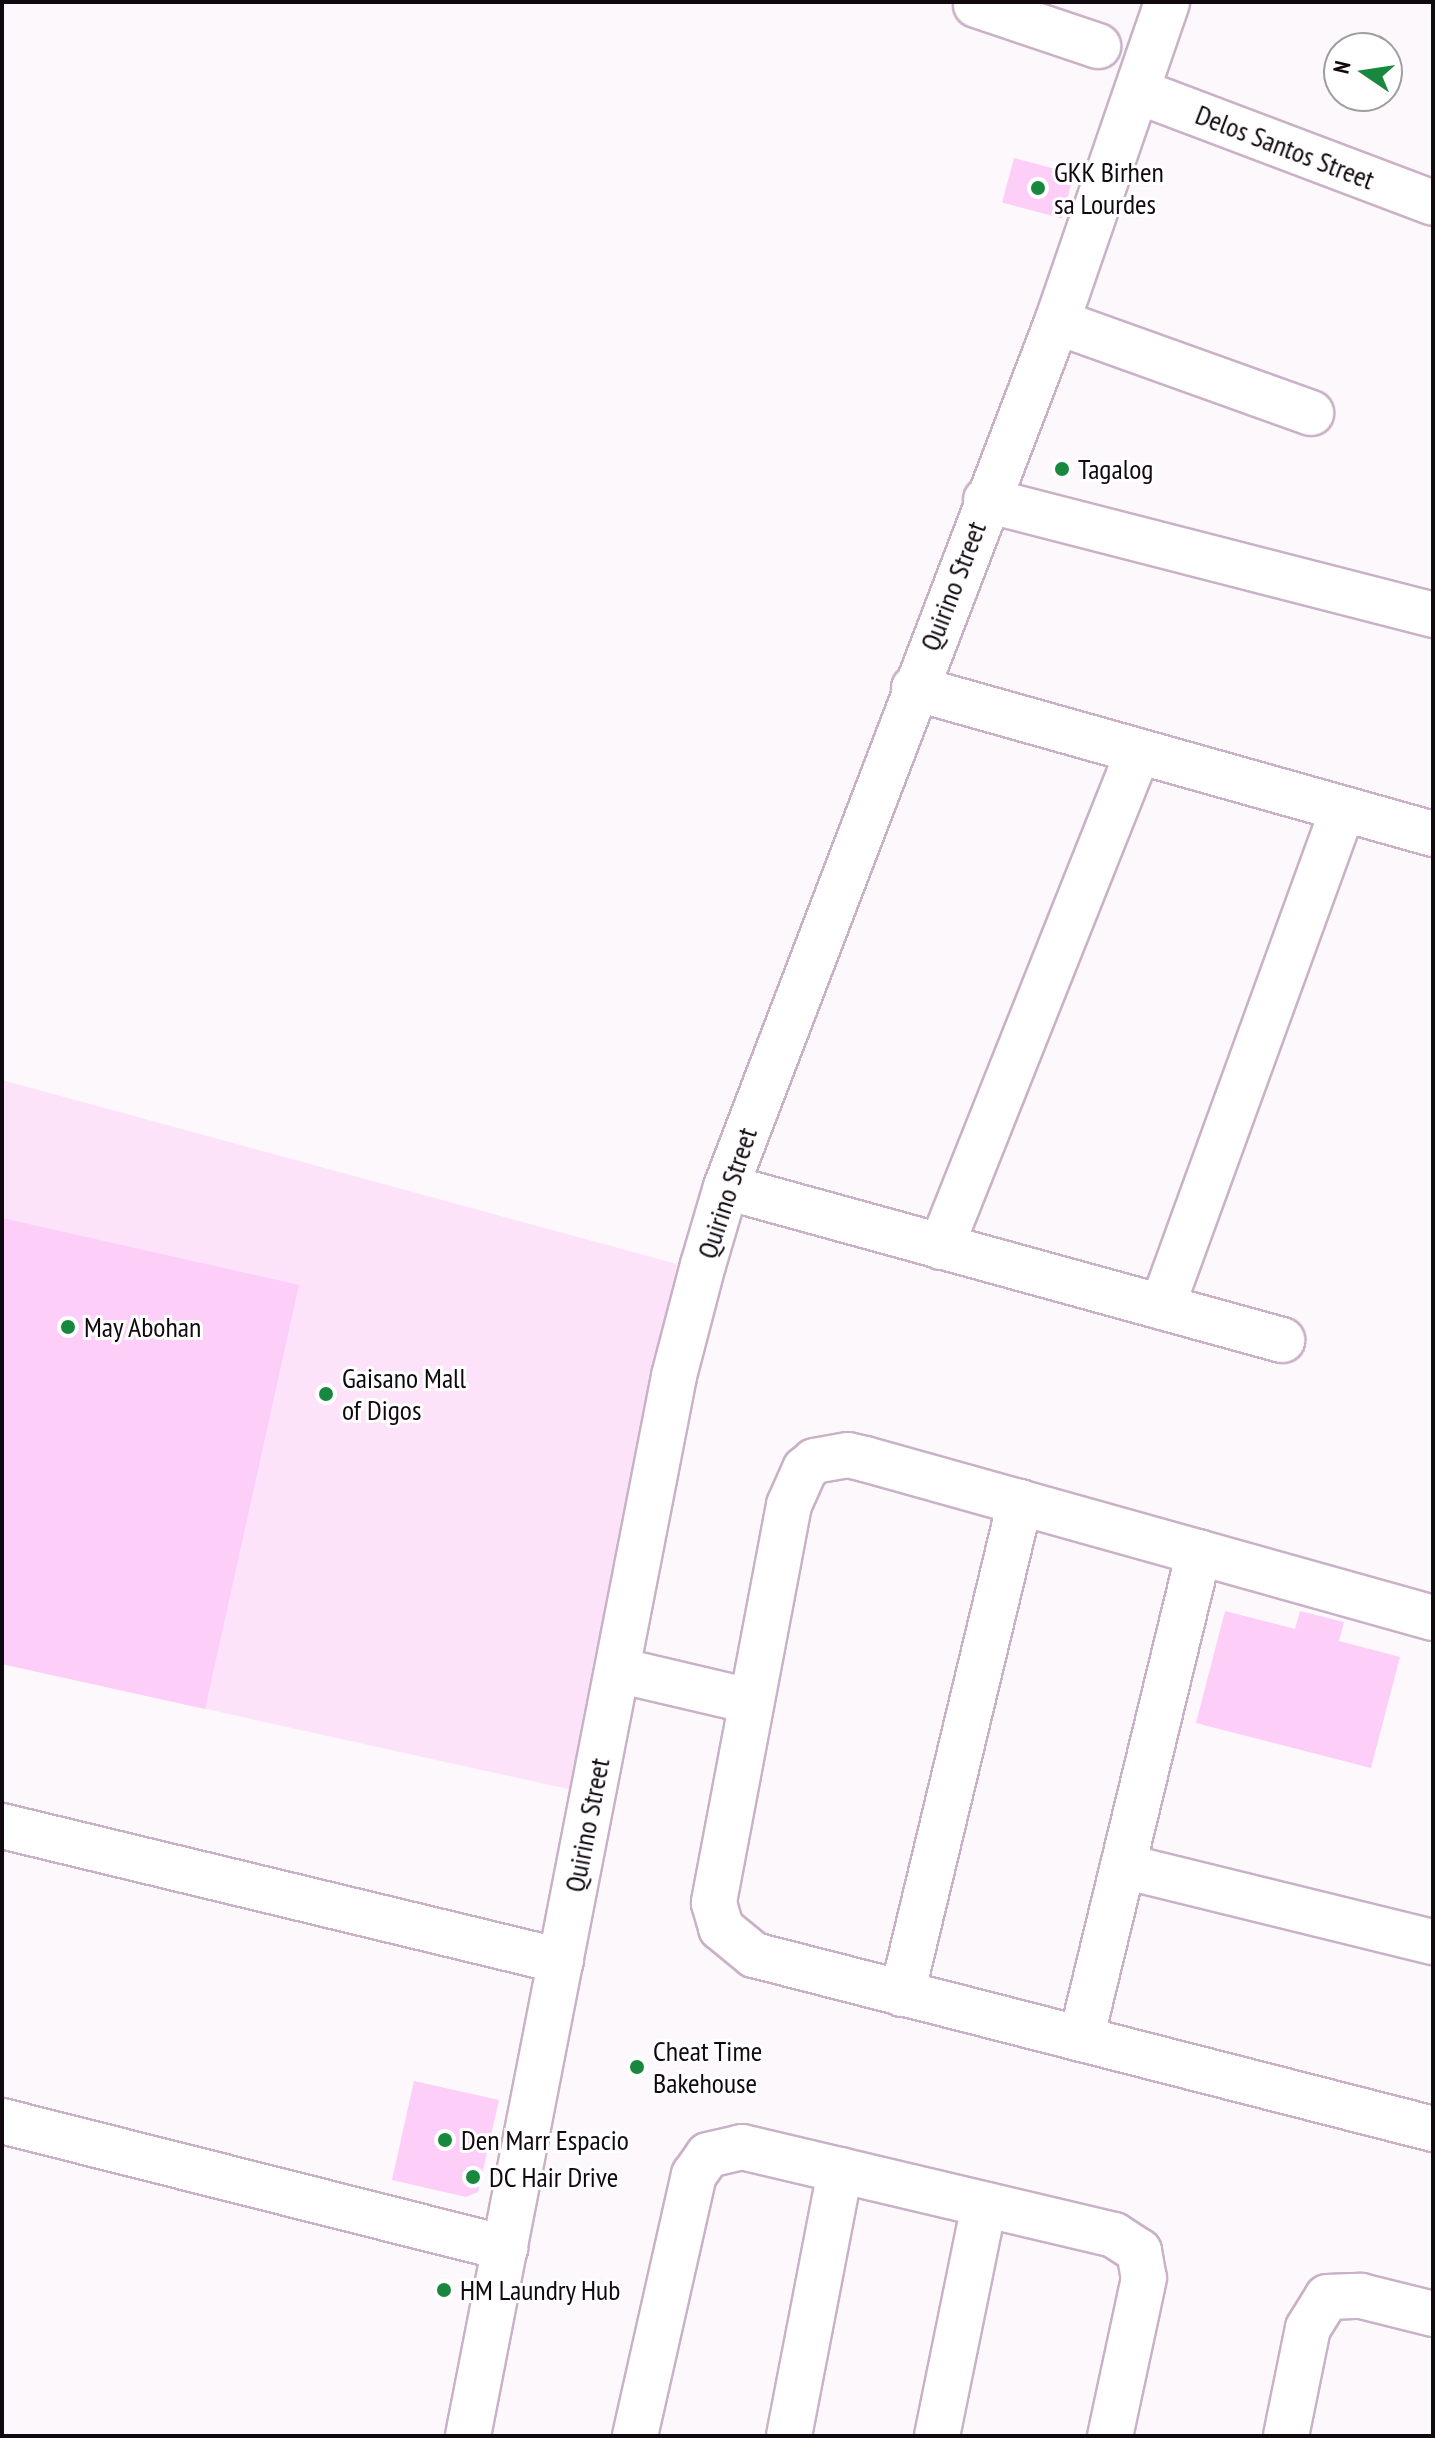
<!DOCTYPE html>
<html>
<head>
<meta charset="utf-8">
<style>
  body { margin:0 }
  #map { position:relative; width:1435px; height:2438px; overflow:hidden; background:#fdf8fc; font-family:"PT Sans Narrow",sans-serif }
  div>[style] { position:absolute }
  .built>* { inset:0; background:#fde3fa }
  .building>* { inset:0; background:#fccef8; transform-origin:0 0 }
  .roads { filter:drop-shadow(2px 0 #c9b1c7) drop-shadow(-2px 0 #c9b1c7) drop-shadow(0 2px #c9b1c7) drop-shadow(0 -2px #c9b1c7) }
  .minor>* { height:44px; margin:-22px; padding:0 22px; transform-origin:22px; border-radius:22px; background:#fff }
  .dots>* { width:22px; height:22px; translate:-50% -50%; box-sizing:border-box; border:4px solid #fff; border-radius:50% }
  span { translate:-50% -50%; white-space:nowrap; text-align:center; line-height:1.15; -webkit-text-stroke:6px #fff; paint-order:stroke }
  .street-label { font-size:28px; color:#110910 }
  .poi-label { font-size:28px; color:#110910 }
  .left { translate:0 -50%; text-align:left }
  .frame { position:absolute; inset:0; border:4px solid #110910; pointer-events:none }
  .north { position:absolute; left:1323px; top:32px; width:80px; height:80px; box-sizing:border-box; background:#fff; border:2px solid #a09d9f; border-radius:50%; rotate:283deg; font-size:22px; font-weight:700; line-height:32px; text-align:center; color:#110910 }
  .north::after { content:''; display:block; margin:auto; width:28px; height:36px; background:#19883f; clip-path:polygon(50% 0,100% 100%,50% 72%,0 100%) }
</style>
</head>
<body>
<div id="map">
  <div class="built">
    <i style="clip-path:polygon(2px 1080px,677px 1264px,621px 1524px,577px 1791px,2px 1664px)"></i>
  </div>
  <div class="building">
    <i style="left:1014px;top:158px;width:62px;height:46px;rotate:15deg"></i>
    <i style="clip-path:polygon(2px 1218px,299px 1285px,205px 1709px,2px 1664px)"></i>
    <i style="clip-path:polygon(1225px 1611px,1295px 1629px,1300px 1611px,1344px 1622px,1339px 1641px,1400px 1657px,1371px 1768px,1196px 1723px)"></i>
    <i style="clip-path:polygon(414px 2081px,499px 2100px,478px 2192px,466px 2197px,392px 2180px)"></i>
  </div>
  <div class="roads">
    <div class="minor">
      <i style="left:976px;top:5px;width:129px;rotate:18.6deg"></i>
      <i style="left:1137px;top:91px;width:316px;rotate:20.7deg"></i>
      <i style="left:1057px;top:322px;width:270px;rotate:19.7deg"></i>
      <i style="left:986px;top:500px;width:462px;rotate:14.4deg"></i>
      <i style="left:914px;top:688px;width:539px;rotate:15.71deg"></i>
      <i style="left:726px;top:1187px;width:577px;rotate:15.39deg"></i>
      <i style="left:941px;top:1247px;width:533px;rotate:-68.3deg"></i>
      <i style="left:1162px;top:1307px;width:530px;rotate:-70.03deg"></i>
      <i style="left:1433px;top:1618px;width:590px;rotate:-164.36deg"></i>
      <i style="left:865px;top:1459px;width:17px;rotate:-167deg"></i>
      <i style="left:848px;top:1455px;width:34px;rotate:170deg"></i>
      <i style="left:815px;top:1461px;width:13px;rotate:141deg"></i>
      <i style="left:805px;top:1469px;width:39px;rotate:114deg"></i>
      <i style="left:789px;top:1505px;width:405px;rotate:100.7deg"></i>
      <i style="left:714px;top:1903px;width:26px;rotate:74deg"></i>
      <i style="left:721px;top:1928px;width:43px;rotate:39.3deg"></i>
      <i style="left:754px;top:1955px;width:701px;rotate:14.37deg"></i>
      <i style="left:618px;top:1670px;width:136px;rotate:13.2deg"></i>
      <i style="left:2px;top:1826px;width:575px;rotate:13.58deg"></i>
      <i style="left:1123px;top:1866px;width:319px;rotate:13.8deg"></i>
      <i style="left:902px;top:1994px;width:506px;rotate:-76.51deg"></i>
      <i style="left:1081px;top:2039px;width:501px;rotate:-76.38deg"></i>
      <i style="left:2px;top:2121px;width:519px;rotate:14.17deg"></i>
      <i style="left:468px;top:2436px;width:1080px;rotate:-79deg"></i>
      <i style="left:674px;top:1376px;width:115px;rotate:-75.4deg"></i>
      <i style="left:703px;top:1265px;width:81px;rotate:-73.6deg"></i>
      <i style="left:726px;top:1187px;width:926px;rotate:-69.06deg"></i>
      <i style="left:1057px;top:322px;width:338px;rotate:-71deg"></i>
      <i style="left:635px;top:2436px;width:268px;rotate:-77.3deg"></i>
      <i style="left:694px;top:2175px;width:24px;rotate:-55deg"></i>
      <i style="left:708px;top:2155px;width:35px;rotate:-13deg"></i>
      <i style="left:742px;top:2147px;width:382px;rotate:13.3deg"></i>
      <i style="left:1114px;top:2235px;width:30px;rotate:33deg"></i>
      <i style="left:1139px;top:2251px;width:27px;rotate:80deg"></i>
      <i style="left:1144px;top:2278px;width:162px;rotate:102.1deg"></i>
      <i style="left:789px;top:2436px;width:271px;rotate:-79.1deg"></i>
      <i style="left:937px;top:2436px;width:236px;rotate:-78.5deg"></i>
      <i style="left:1286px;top:2436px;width:110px;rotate:-78.5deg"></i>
      <i style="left:1308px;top:2328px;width:36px;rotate:-58deg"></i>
      <i style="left:1327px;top:2297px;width:34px;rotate:-2deg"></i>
      <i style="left:1361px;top:2296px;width:74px;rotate:14deg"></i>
    </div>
  </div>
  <div class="dots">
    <i style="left:1038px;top:188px;background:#19883f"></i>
    <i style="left:1062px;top:469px;background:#19883f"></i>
    <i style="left:68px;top:1327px;background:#19883f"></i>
    <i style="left:326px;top:1394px;background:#19883f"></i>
    <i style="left:637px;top:2067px;background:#19883f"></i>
    <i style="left:445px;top:2140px;background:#19883f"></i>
    <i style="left:473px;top:2177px;background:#19883f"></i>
    <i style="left:444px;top:2290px;background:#19883f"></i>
  </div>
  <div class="street-label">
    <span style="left:1285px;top:147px;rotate:21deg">Delos Santos Street</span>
    <span style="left:953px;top:586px;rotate:-69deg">Quirino Street</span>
    <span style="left:727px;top:1193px;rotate:-72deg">Quirino Street</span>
    <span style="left:587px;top:1825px;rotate:-79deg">Quirino Street</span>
  </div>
  <div class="poi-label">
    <span class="left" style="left:1054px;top:188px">GKK Birhen<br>sa Lourdes</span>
    <span class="left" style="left:1078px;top:469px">Tagalog</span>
    <span class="left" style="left:84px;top:1327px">May Abohan</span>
    <span class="left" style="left:342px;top:1394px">Gaisano Mall<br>of Digos</span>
    <span class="left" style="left:653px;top:2067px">Cheat Time<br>Bakehouse</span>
    <span class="left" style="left:461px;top:2140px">Den Marr Espacio</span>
    <span class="left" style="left:489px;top:2177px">DC Hair Drive</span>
    <span class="left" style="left:460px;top:2290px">HM Laundry Hub</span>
  </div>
  <div class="frame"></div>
  <div class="north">N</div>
</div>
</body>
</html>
